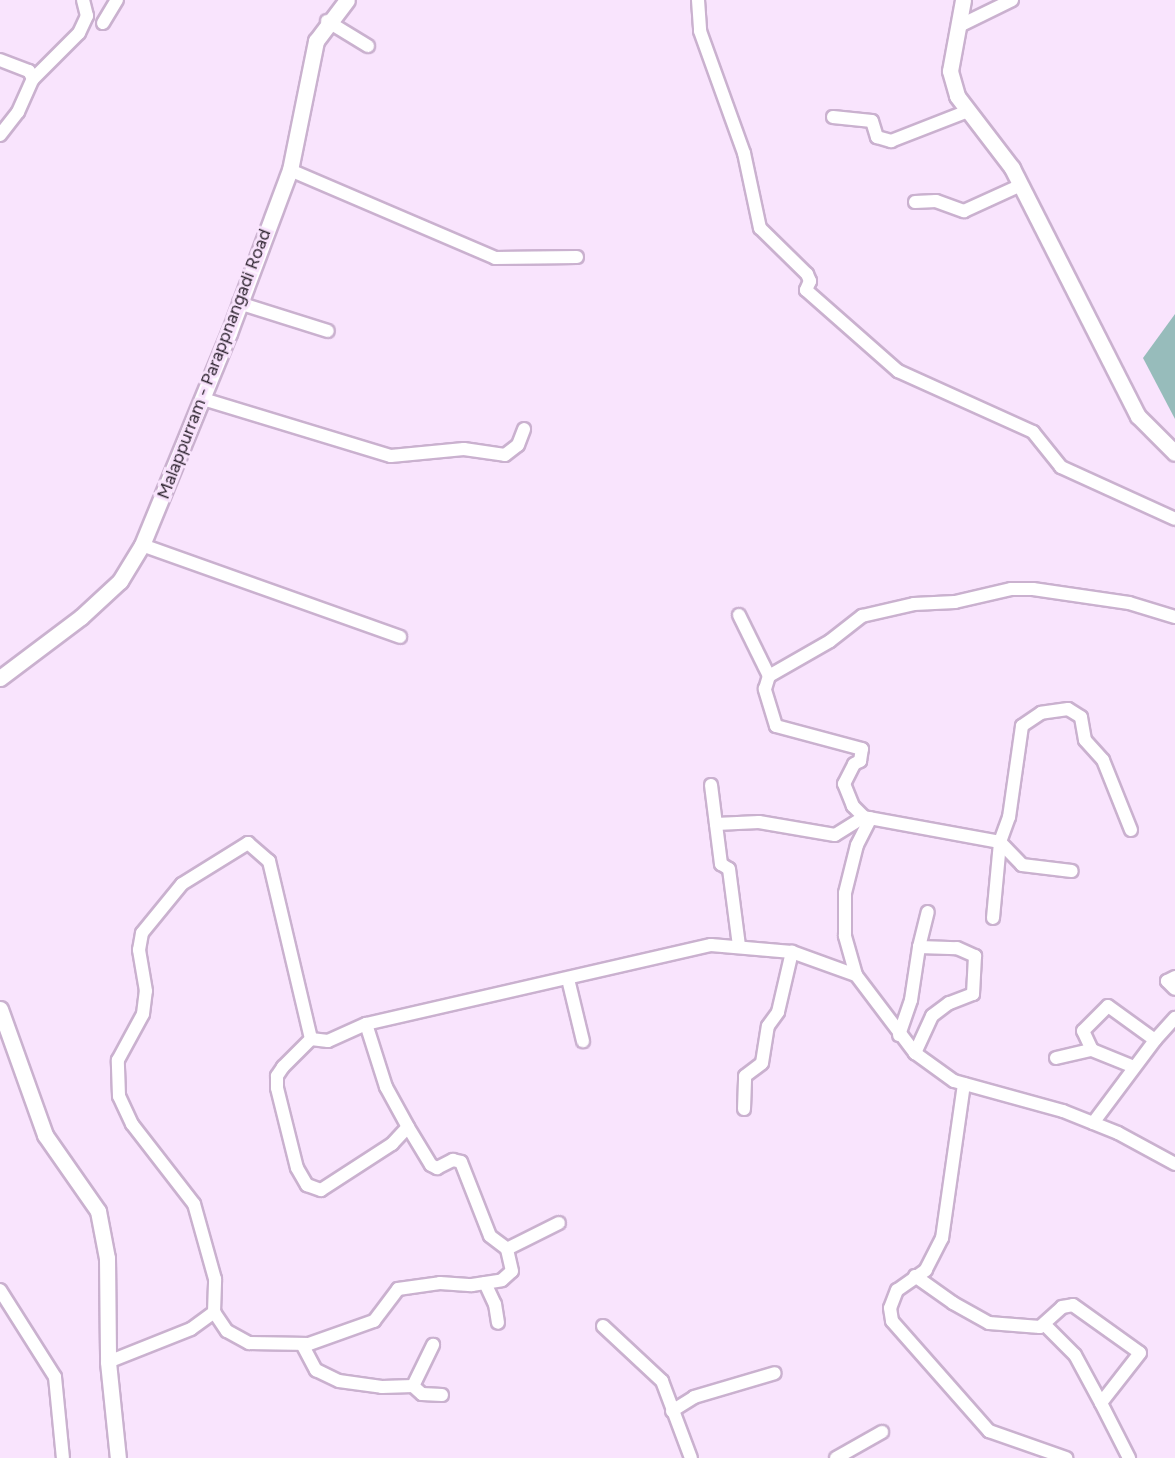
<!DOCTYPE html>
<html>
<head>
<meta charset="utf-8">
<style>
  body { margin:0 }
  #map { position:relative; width:1175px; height:1458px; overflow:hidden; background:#f9e4fd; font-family:Figtree,sans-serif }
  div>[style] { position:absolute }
  .water>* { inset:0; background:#97bcbb }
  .roads { filter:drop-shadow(2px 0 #cab1cf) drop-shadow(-2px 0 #cab1cf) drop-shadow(0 2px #cab1cf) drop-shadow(0 -2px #cab1cf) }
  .minor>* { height:12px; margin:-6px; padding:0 6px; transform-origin:6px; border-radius:6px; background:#fff }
  .major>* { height:15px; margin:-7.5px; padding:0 7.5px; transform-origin:7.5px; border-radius:7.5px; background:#fff }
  span { translate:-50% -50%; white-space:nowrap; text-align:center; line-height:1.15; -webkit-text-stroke:6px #f9e4fd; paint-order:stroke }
  .street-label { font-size:18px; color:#2d232f }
</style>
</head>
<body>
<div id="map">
  <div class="water">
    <i style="clip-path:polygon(1175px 314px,1175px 419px,1143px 358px)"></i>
  </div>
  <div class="roads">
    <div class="minor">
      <i style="left:698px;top:0;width:31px;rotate:86deg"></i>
      <i style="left:700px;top:31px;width:130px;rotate:70.2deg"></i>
      <i style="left:744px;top:153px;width:77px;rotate:78deg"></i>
      <i style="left:760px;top:228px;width:66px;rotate:44.4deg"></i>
      <i style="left:807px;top:274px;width:8px;rotate:67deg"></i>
      <i style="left:810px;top:281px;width:10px;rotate:114deg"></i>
      <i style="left:806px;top:290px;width:123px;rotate:41.4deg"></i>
      <i style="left:898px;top:371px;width:148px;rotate:24.3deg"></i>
      <i style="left:1033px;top:432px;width:45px;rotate:51.3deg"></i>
      <i style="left:1061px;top:467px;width:125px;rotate:24.5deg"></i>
      <i style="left:327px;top:21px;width:48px;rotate:31.4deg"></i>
      <i style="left:103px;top:23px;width:27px;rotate:-59deg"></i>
      <i style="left:959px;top:26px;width:59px;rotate:-26.1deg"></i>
      <i style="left:0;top:60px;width:31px;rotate:21deg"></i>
      <i style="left:29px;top:71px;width:9px;rotate:63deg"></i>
      <i style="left:833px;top:117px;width:39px;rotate:6deg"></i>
      <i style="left:872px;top:121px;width:17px;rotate:73deg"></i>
      <i style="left:877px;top:137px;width:15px;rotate:16deg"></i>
      <i style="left:891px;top:141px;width:83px;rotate:-21.3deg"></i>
      <i style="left:0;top:135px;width:29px;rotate:-52deg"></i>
      <i style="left:18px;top:112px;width:36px;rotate:-66deg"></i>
      <i style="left:33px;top:79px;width:65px;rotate:-45deg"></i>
      <i style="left:79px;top:33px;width:19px;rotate:-65deg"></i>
      <i style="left:87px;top:16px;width:16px;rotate:-104deg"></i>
      <i style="left:290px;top:170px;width:223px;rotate:23.2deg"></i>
      <i style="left:495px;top:258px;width:82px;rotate:-0.7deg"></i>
      <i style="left:915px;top:202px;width:21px;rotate:-3deg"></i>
      <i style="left:936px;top:201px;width:30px;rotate:20deg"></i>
      <i style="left:964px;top:211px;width:63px;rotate:-24.5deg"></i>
      <i style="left:239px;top:303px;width:93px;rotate:17.5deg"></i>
      <i style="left:203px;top:399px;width:196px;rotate:16.9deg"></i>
      <i style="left:391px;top:456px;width:73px;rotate:-5.5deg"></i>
      <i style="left:464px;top:449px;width:41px;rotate:8.3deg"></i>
      <i style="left:505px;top:455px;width:16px;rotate:-38deg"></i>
      <i style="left:518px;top:445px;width:17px;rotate:-69deg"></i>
      <i style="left:142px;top:545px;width:274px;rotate:19.6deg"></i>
      <i style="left:739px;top:615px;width:68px;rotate:63.8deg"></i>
      <i style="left:711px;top:785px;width:80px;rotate:82.8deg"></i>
      <i style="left:721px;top:864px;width:9px;rotate:32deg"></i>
      <i style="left:729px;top:869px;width:78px;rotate:82.6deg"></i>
      <i style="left:716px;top:824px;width:43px;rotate:-2.7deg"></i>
      <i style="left:759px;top:822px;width:77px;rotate:9.7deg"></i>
      <i style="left:835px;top:835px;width:34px;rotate:-32deg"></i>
      <i style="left:1131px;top:830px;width:75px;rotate:-111.8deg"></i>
      <i style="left:1103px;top:760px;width:27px;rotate:-132deg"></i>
      <i style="left:1085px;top:740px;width:23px;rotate:-100deg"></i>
      <i style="left:1081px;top:717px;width:15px;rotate:-148deg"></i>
      <i style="left:1068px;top:709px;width:27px;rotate:172deg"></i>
      <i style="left:1041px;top:713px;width:23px;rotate:146deg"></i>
      <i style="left:1022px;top:726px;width:92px;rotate:98.1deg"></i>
      <i style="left:1009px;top:817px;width:27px;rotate:110deg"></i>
      <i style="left:1000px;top:842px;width:138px;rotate:-169.6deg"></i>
      <i style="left:864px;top:817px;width:16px;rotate:-135deg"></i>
      <i style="left:853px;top:806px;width:24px;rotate:-112deg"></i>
      <i style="left:844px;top:784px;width:22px;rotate:-63deg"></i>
      <i style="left:854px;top:764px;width:7px;rotate:-27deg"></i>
      <i style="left:860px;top:761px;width:12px;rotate:-81deg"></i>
      <i style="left:862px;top:749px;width:89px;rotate:-165deg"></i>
      <i style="left:776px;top:726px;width:39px;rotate:-107deg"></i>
      <i style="left:765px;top:689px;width:14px;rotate:-73deg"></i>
      <i style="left:769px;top:676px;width:70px;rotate:-29.8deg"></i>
      <i style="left:830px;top:641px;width:41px;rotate:-38deg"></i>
      <i style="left:862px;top:616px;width:53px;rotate:-13deg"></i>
      <i style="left:914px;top:604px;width:41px;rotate:-2.8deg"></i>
      <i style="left:955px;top:602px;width:57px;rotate:-13.1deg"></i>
      <i style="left:1011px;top:589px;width:22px"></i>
      <i style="left:1033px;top:589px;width:97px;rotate:8.3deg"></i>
      <i style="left:1129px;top:603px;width:48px;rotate:16.9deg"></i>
      <i style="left:1000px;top:842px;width:32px;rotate:46deg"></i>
      <i style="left:1022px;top:865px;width:50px;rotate:6.8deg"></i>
      <i style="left:993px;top:918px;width:76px;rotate:-84.7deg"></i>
      <i style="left:919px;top:947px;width:36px;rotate:-76deg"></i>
      <i style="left:856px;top:975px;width:41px;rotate:-105.8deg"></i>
      <i style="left:845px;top:936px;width:43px;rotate:-90deg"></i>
      <i style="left:845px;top:893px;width:49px;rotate:-76deg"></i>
      <i style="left:857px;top:845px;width:30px;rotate:-63deg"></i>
      <i style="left:1175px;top:977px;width:9px;rotate:153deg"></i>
      <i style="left:1167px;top:981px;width:11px;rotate:45deg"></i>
      <i style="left:568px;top:979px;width:64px;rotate:76.4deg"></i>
      <i style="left:899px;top:1035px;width:37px;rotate:-71deg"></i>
      <i style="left:911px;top:1000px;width:54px;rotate:-81.4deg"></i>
      <i style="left:919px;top:947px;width:38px;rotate:2deg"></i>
      <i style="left:957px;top:948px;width:20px;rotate:24deg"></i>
      <i style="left:975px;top:956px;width:38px;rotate:93deg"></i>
      <i style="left:973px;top:994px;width:26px;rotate:159deg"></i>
      <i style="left:949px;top:1003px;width:21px;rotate:143deg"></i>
      <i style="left:932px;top:1016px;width:41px;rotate:114.7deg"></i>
      <i style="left:311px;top:1039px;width:40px;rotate:135deg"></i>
      <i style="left:283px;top:1067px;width:11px;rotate:124deg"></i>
      <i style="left:277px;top:1076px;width:12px;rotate:90deg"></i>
      <i style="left:277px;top:1088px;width:82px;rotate:76deg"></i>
      <i style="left:297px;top:1168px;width:20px;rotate:60deg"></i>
      <i style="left:307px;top:1185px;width:15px;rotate:20deg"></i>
      <i style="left:321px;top:1190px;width:85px;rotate:-32.9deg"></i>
      <i style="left:392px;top:1144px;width:23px;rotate:-47deg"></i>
      <i style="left:408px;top:1127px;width:46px;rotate:-118.8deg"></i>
      <i style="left:386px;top:1087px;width:66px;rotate:-107.6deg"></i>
      <i style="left:1056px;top:1058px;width:37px;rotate:-13deg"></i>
      <i style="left:1134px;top:1067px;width:45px;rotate:-158deg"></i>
      <i style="left:1092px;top:1050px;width:21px;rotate:-115deg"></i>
      <i style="left:1083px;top:1031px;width:35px;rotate:-45deg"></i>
      <i style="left:1108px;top:1006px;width:58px;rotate:35.9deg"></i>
      <i style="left:964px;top:1084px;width:156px;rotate:98.1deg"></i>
      <i style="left:942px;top:1238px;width:36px;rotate:117deg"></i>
      <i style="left:926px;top:1270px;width:35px;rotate:145deg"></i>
      <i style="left:897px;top:1290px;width:19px;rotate:111deg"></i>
      <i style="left:890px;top:1308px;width:13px;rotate:81deg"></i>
      <i style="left:892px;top:1321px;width:147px;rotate:48.6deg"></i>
      <i style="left:989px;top:1431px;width:82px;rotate:19.3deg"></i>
      <i style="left:744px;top:1109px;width:33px;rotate:-88deg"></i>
      <i style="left:745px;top:1076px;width:21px;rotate:-37deg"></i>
      <i style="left:762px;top:1063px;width:37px;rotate:-81deg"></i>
      <i style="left:768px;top:1026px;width:17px;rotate:-54deg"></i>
      <i style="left:778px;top:1012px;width:62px;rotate:-76.9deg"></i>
      <i style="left:1093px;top:1123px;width:104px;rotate:-53.2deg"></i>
      <i style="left:1155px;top:1040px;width:30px;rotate:-48deg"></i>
      <i style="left:408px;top:1127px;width:44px;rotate:58.8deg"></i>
      <i style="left:431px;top:1165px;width:7px;rotate:27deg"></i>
      <i style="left:437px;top:1168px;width:18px;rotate:-27deg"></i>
      <i style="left:453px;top:1160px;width:8px;rotate:14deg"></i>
      <i style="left:461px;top:1162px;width:79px;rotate:68.6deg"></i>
      <i style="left:490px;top:1236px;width:21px;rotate:37deg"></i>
      <i style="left:915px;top:1276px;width:47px;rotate:35.4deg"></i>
      <i style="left:953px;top:1303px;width:41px;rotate:29.1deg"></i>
      <i style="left:989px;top:1323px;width:51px;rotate:4.5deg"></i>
      <i style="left:1040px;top:1327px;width:30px;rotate:-42deg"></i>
      <i style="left:1062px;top:1307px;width:11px;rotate:-10deg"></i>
      <i style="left:1073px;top:1305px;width:82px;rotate:35.6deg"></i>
      <i style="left:1140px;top:1353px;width:63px;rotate:128deg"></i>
      <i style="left:1101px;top:1403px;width:62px;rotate:63deg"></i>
      <i style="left:485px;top:1283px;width:23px;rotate:65deg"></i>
      <i style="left:495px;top:1304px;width:19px;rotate:81deg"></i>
      <i style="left:0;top:1290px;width:103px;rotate:57.7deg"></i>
      <i style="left:55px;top:1377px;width:81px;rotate:84.4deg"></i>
      <i style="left:214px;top:1312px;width:23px;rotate:56deg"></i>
      <i style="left:227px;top:1331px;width:25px;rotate:29deg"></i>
      <i style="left:249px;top:1343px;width:60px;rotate:1deg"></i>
      <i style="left:309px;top:1344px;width:69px;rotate:-19.5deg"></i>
      <i style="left:374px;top:1321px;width:40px;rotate:-53deg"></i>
      <i style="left:398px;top:1289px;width:42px;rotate:-8.1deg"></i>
      <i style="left:440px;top:1283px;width:32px;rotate:4deg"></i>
      <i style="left:472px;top:1285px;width:30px;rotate:-9deg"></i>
      <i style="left:502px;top:1280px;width:13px;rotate:-42deg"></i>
      <i style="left:512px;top:1271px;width:23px;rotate:-103deg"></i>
      <i style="left:507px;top:1249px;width:58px;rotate:-26.6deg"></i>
      <i style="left:1045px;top:1325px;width:42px;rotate:45deg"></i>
      <i style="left:1075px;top:1355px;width:55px;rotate:61.6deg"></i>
      <i style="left:603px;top:1326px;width:81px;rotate:43deg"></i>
      <i style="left:662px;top:1381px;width:82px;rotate:69.4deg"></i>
      <i style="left:302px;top:1344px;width:30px;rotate:62deg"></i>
      <i style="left:316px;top:1370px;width:25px;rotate:26deg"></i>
      <i style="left:339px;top:1381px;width:43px;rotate:7.9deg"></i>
      <i style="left:382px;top:1387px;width:31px;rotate:-2deg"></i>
      <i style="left:413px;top:1386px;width:46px;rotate:-64deg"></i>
      <i style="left:108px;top:1362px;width:89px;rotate:-21.7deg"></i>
      <i style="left:191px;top:1329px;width:29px;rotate:-36deg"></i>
      <i style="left:214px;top:1312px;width:33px;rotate:-88deg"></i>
      <i style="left:215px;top:1279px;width:78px;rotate:-105.6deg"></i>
      <i style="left:194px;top:1204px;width:101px;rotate:-127.8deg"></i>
      <i style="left:132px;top:1124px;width:31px;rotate:-115deg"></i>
      <i style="left:119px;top:1096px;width:36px;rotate:-92deg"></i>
      <i style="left:118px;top:1060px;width:52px;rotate:-61.5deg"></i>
      <i style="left:143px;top:1014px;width:23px;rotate:-83deg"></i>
      <i style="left:146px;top:991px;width:42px;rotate:-99.7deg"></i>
      <i style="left:139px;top:950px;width:17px;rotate:-80deg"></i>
      <i style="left:142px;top:933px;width:63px;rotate:-50.8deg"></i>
      <i style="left:182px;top:884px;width:78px;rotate:-31.8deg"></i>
      <i style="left:248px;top:843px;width:28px;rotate:41deg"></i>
      <i style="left:269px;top:861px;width:183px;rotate:76.7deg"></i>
      <i style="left:311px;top:1039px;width:17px;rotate:7deg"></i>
      <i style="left:328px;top:1041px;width:42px;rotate:-24.1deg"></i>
      <i style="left:366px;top:1024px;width:354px;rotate:-12.9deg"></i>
      <i style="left:711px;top:945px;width:81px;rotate:4.9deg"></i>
      <i style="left:792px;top:952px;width:68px;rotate:19.8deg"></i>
      <i style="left:856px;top:975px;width:98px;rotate:52.9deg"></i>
      <i style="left:915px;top:1053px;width:48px;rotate:35.7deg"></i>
      <i style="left:954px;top:1081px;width:113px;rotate:15.4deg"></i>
      <i style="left:1063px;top:1111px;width:59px;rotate:21.8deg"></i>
      <i style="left:1118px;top:1133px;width:65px;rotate:28.5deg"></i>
      <i style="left:413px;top:1386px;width:12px;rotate:42deg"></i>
      <i style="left:422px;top:1394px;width:20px;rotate:3deg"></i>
      <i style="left:672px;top:1411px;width:26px;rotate:-32deg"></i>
      <i style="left:694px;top:1397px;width:84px;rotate:-16.5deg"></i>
      <i style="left:836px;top:1458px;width:53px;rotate:-29.5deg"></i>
    </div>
    <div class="major">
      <i style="left:963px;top:0;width:72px;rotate:100.4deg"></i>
      <i style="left:950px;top:71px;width:26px;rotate:74deg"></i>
      <i style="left:957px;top:96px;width:91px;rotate:52.6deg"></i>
      <i style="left:1012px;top:168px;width:278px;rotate:63.1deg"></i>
      <i style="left:1138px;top:416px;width:52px;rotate:45deg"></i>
      <i style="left:0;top:678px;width:101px;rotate:-37deg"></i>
      <i style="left:81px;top:617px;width:53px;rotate:-42.7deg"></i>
      <i style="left:120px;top:581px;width:42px;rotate:-58.6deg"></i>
      <i style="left:142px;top:545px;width:229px;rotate:-67.7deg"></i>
      <i style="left:229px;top:333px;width:174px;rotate:-69.5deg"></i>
      <i style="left:290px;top:170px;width:132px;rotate:-78.6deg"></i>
      <i style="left:316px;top:41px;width:51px;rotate:-52.9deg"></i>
      <i style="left:0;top:1009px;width:134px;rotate:70.3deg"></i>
      <i style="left:45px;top:1135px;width:93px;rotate:55.1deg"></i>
      <i style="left:98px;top:1211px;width:48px;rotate:79.2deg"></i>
      <i style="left:107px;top:1258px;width:104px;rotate:89.4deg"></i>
      <i style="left:108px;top:1362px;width:97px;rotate:84.1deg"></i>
    </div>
  </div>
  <div class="street-label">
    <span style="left:214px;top:364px;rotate:-69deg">Malappurram - Parappnangadi Road</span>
  </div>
</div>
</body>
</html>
